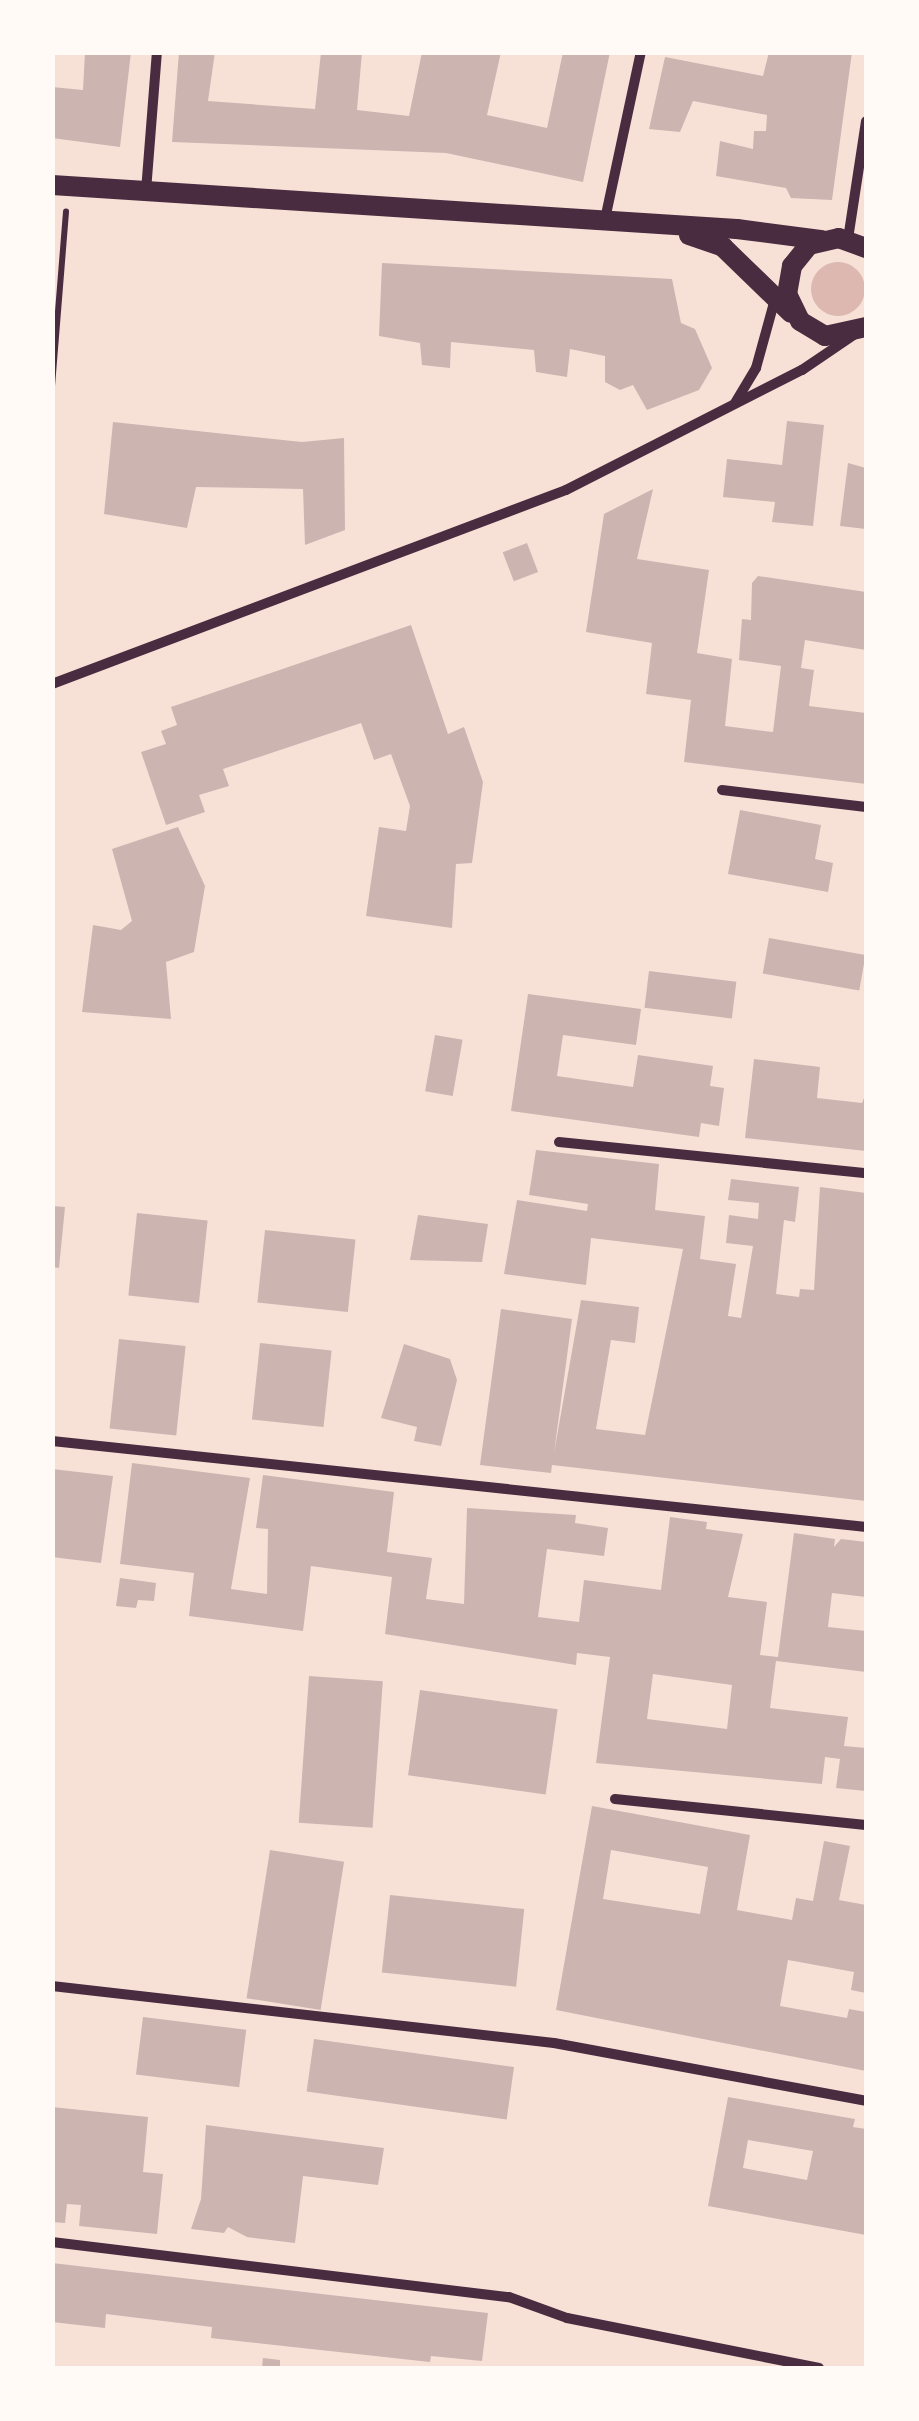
<!DOCTYPE html>
<html>
<head>
<meta charset="utf-8">
<style>
  body { margin:0 }
  #map { position:relative; width:919px; height:2421px; overflow:hidden; background:#f7e1d7; font-family:Overpass,sans-serif }
  div>[style] { position:absolute }
  .water>* { inset:0; background:#dcb8b0 }
  .round { border-radius:50% }
  .building>* { inset:0; background:#ccb4b1; transform-origin:0 0 }
  .path>* { height:6px; margin:-3px; padding:0 3px; transform-origin:3px; border-radius:3px; background:#4a2c40 }
  .minor>* { height:10px; margin:-5px; padding:0 5px; transform-origin:5px; border-radius:5px; background:#4a2c40 }
  .secondary>* { height:20px; margin:-10px; padding:0 10px; transform-origin:10px; border-radius:10px; background:#4a2c40 }
  span { translate:-50% -50%; white-space:nowrap; text-align:center; line-height:1.15; -webkit-text-stroke:10px #fffaf5; paint-order:stroke }
  .frame { position:absolute; inset:0; border:55px solid #fffaf5; pointer-events:none }
</style>
</head>
<body>
<div id="map">
  <div class="water">
    <i class="round" style="left:811px;top:262px;width:54px;height:54px"></i>
  </div>
  <div class="building">
    <i style="clip-path:polygon(85px 52px,131px 52px,120px 147px,52px 138px,52px 87px,83px 90px)"></i>
    <i style="clip-path:polygon(179px 52px,215px 52px,208px 101px,315px 109px,321px 52px,362px 52px,357px 110px,409px 116px,422px 52px,501px 52px,487px 115px,547px 128px,563px 52px,610px 52px,583px 182px,446px 153px,172px 142px)"></i>
    <i style="clip-path:polygon(769px 52px,852px 52px,832px 200px,791px 198px,786px 188px,716px 176px,720px 141px,753px 149px,754px 131px,766px 131px,767px 115px,693px 101px,680px 132px,649px 129px,665px 57px,763px 76px)"></i>
    <i style="clip-path:polygon(382px 263px,672px 279px,681px 323px,695px 329px,712px 368px,699px 390px,647px 410px,633px 385px,620px 390px,605px 382px,605px 356px,570px 349px,567px 377px,536px 372px,534px 350px,451px 342px,450px 368px,422px 365px,420px 343px,379px 336px)"></i>
    <i style="clip-path:polygon(787px 421px,824px 425px,813px 526px,772px 522px,775px 502px,723px 497px,727px 459px,782px 465px)"></i>
    <i style="clip-path:polygon(113px 422px,302px 442px,344px 438px,345px 530px,305px 545px,303px 489px,196px 487px,187px 528px,104px 514px)"></i>
    <i style="clip-path:polygon(848px 463px,866px 468px,866px 529px,840px 526px)"></i>
    <i style="clip-path:polygon(653px 489px,637px 559px,709px 570px,697px 653px,732px 659px,725px 726px,773px 732px,781px 666px,739px 660px,742px 619px,751px 620px,752px 583px,758px 576px,866px 592px,866px 650px,805px 640px,801px 668px,814px 670px,809px 706px,866px 713px,866px 784px,684px 762px,691px 700px,646px 694px,652px 643px,586px 632px,604px 514px)"></i>
    <i style="left:527px;top:543px;width:31px;height:26px;rotate:69deg"></i>
    <i style="clip-path:polygon(411px 625px,448px 734px,464px 727px,483px 782px,472px 863px,456px 864px,452px 928px,366px 916px,379px 827px,406px 831px,410px 806px,391px 754px,374px 760px,361px 723px,223px 769px,229px 786px,199px 795px,205px 812px,166px 825px,141px 752px,166px 744px,161px 731px,177px 725px,171px 707px)"></i>
    <i style="clip-path:polygon(740px 810px,821px 825px,815px 859px,833px 863px,828px 892px,728px 874px)"></i>
    <i style="clip-path:polygon(178px 827px,205px 886px,194px 952px,166px 962px,171px 1019px,82px 1012px,93px 925px,121px 930px,132px 921px,112px 849px)"></i>
    <i style="left:769px;top:938px;width:98px;height:36px;rotate:10deg"></i>
    <i style="left:649px;top:971px;width:88px;height:37px;rotate:7deg"></i>
    <i style="clip-path:polygon(528px 994px,641px 1009px,636px 1045px,563px 1035px,557px 1076px,633px 1087px,638px 1055px,713px 1066px,710px 1086px,724px 1088px,719px 1126px,701px 1123px,699px 1137px,511px 1111px)"></i>
    <i style="left:435px;top:1035px;width:28px;height:57px;rotate:10deg"></i>
    <i style="clip-path:polygon(754px 1059px,820px 1067px,817px 1098px,862px 1103px,866px 1093px,866px 1151px,745px 1138px)"></i>
    <i style="clip-path:polygon(536px 1150px,659px 1164px,655px 1210px,705px 1216px,700px 1259px,736px 1264px,728px 1316px,741px 1318px,753px 1246px,726px 1243px,729px 1215px,758px 1219px,759px 1203px,728px 1200px,731px 1179px,799px 1187px,795px 1222px,784px 1220px,776px 1294px,799px 1297px,800px 1289px,814px 1290px,820px 1187px,866px 1193px,866px 1501px,552px 1465px,551px 1473px,480px 1465px,501px 1309px,572px 1319px,554px 1453px,581px 1300px,639px 1307px,635px 1343px,611px 1340px,596px 1429px,645px 1435px,683px 1249px,591px 1238px,586px 1285px,504px 1274px,517px 1200px,587px 1211px,588px 1204px,529px 1195px)"></i>
    <i style="clip-path:polygon(52px 1206px,65px 1207px,59px 1268px,52px 1267px)"></i>
    <i style="left:137px;top:1213px;width:71px;height:83px;rotate:6deg"></i>
    <i style="clip-path:polygon(418px 1215px,488px 1224px,482px 1262px,410px 1260px)"></i>
    <i style="left:265px;top:1230px;width:91px;height:73px;rotate:6deg"></i>
    <i style="left:119px;top:1339px;width:67px;height:90px;rotate:6deg"></i>
    <i style="left:260px;top:1343px;width:72px;height:77px;rotate:6deg"></i>
    <i style="clip-path:polygon(404px 1344px,450px 1359px,457px 1380px,441px 1446px,414px 1441px,417px 1427px,381px 1418px)"></i>
    <i style="clip-path:polygon(evenodd,132px 1463px,250px 1478px,231px 1589px,267px 1594px,268px 1529px,256px 1528px,263px 1475px,394px 1492px,387px 1552px,432px 1558px,426px 1599px,464px 1604px,467px 1508px,576px 1515px,575px 1523px,608px 1528px,604px 1556px,547px 1549px,538px 1617px,579px 1622px,584px 1580px,661px 1590px,670px 1517px,707px 1522px,706px 1529px,743px 1534px,728px 1597px,767px 1602px,760px 1655px,778px 1657px,794px 1533px,835px 1539px,834px 1547px,841px 1539px,866px 1542px,866px 1597px,832px 1593px,828px 1627px,866px 1631px,866px 1672px,776px 1661px,770px 1708px,848px 1717px,844px 1746px,866px 1748px,866px 1791px,836px 1788px,840px 1759px,825px 1757px,822px 1784px,596px 1763px,610px 1657px,577px 1653px,576px 1665px,385px 1634px,392px 1577px,311px 1566px,303px 1631px,189px 1616px,194px 1573px,120px 1564px,132px 1463px,653px 1674px,732px 1685px,727px 1729px,647px 1719px,653px 1674px)"></i>
    <i style="clip-path:polygon(52px 1469px,113px 1476px,101px 1563px,52px 1557px)"></i>
    <i style="clip-path:polygon(120px 1578px,156px 1583px,154px 1601px,138px 1600px,136px 1608px,116px 1606px)"></i>
    <i style="left:309px;top:1676px;width:74px;height:147px;rotate:4deg"></i>
    <i style="left:420px;top:1690px;width:139px;height:86px;rotate:8deg"></i>
    <i style="clip-path:polygon(evenodd,592px 1806px,750px 1835px,737px 1910px,792px 1920px,796px 1898px,813px 1901px,824px 1841px,850px 1846px,839px 1900px,866px 1905px,866px 1993px,851px 1990px,854px 1972px,788px 1960px,780px 2006px,847px 2018px,849px 2009px,866px 2012px,866px 2071px,556px 2010px,592px 1806px,611px 1850px,708px 1867px,700px 1914px,603px 1899px,611px 1850px)"></i>
    <i style="left:270px;top:1850px;width:75px;height:150px;rotate:9deg"></i>
    <i style="left:390px;top:1895px;width:135px;height:78px;rotate:6deg"></i>
    <i style="left:143px;top:2017px;width:104px;height:58px;rotate:7deg"></i>
    <i style="left:314px;top:2039px;width:202px;height:53px;rotate:8deg"></i>
    <i style="clip-path:polygon(evenodd,728px 2097px,855px 2119px,853px 2127px,866px 2129px,866px 2235px,708px 2206px,728px 2097px,748px 2140px,813px 2151px,807px 2180px,743px 2168px,748px 2140px)"></i>
    <i style="clip-path:polygon(52px 2107px,148px 2117px,143px 2172px,163px 2174px,157px 2234px,79px 2226px,81px 2205px,67px 2204px,65px 2223px,52px 2222px)"></i>
    <i style="clip-path:polygon(206px 2125px,384px 2148px,378px 2185px,303px 2176px,295px 2243px,247px 2237px,228px 2227px,224px 2233px,191px 2229px,201px 2199px)"></i>
    <i style="clip-path:polygon(52px 2263px,488px 2313px,482px 2361px,431px 2356px,430px 2362px,211px 2338px,212px 2327px,106px 2314px,105px 2328px,52px 2322px)"></i>
    <i style="clip-path:polygon(263px 2358px,280px 2360px,280px 2368px,262px 2368px)"></i>
  </div>
  <div class="path">
    <i style="left:52px;top:386px;width:175px;rotate:-85.4deg"></i>
  </div>
  <div class="minor">
    <i style="left:146px;top:191px;width:139px;rotate:-85.5deg"></i>
    <i style="left:604px;top:224px;width:176px;rotate:-77.9deg"></i>
    <i style="left:848px;top:239px;width:119px;rotate:-81.3deg"></i>
    <i style="left:735px;top:403px;width:41px;rotate:-59deg"></i>
    <i style="left:756px;top:368px;width:72px;rotate:-74.6deg"></i>
    <i style="left:52px;top:684px;width:549px;rotate:-20.68deg"></i>
    <i style="left:566px;top:490px;width:265px;rotate:-27deg"></i>
    <i style="left:802px;top:370px;width:64px;rotate:-34.2deg"></i>
    <i style="left:722px;top:790px;width:145px;rotate:6.7deg"></i>
    <i style="left:559px;top:1142px;width:309px;rotate:5.8deg"></i>
    <i style="left:52px;top:1441px;width:819px;rotate:6.03deg"></i>
    <i style="left:615px;top:1799px;width:252px;rotate:5.9deg"></i>
    <i style="left:52px;top:1986px;width:505px;rotate:6.48deg"></i>
    <i style="left:554px;top:2043px;width:317px;rotate:10.5deg"></i>
    <i style="left:52px;top:2242px;width:460px;rotate:6.9deg"></i>
    <i style="left:509px;top:2297px;width:62px;rotate:19.9deg"></i>
    <i style="left:567px;top:2318px;width:257px;rotate:11.2deg"></i>
  </div>
  <div class="secondary">
    <i style="left:52px;top:185px;width:686px;rotate:3.68deg"></i>
    <i style="left:737px;top:229px;width:86px;rotate:7.4deg"></i>
    <i style="left:689px;top:235px;width:36px;rotate:19deg"></i>
    <i style="left:723px;top:247px;width:95px;rotate:44.1deg"></i>
    <i style="left:866px;top:248px;width:29px;rotate:-160deg"></i>
    <i style="left:839px;top:238px;width:31px;rotate:167deg"></i>
    <i style="left:809px;top:245px;width:27px;rotate:129deg"></i>
    <i style="left:792px;top:266px;width:28px;rotate:100deg"></i>
    <i style="left:787px;top:294px;width:30px;rotate:64deg"></i>
    <i style="left:800px;top:321px;width:29px;rotate:31deg"></i>
    <i style="left:825px;top:336px;width:42px;rotate:-12.4deg"></i>
  </div>
  <div class="frame"></div>
</div>
</body>
</html>
